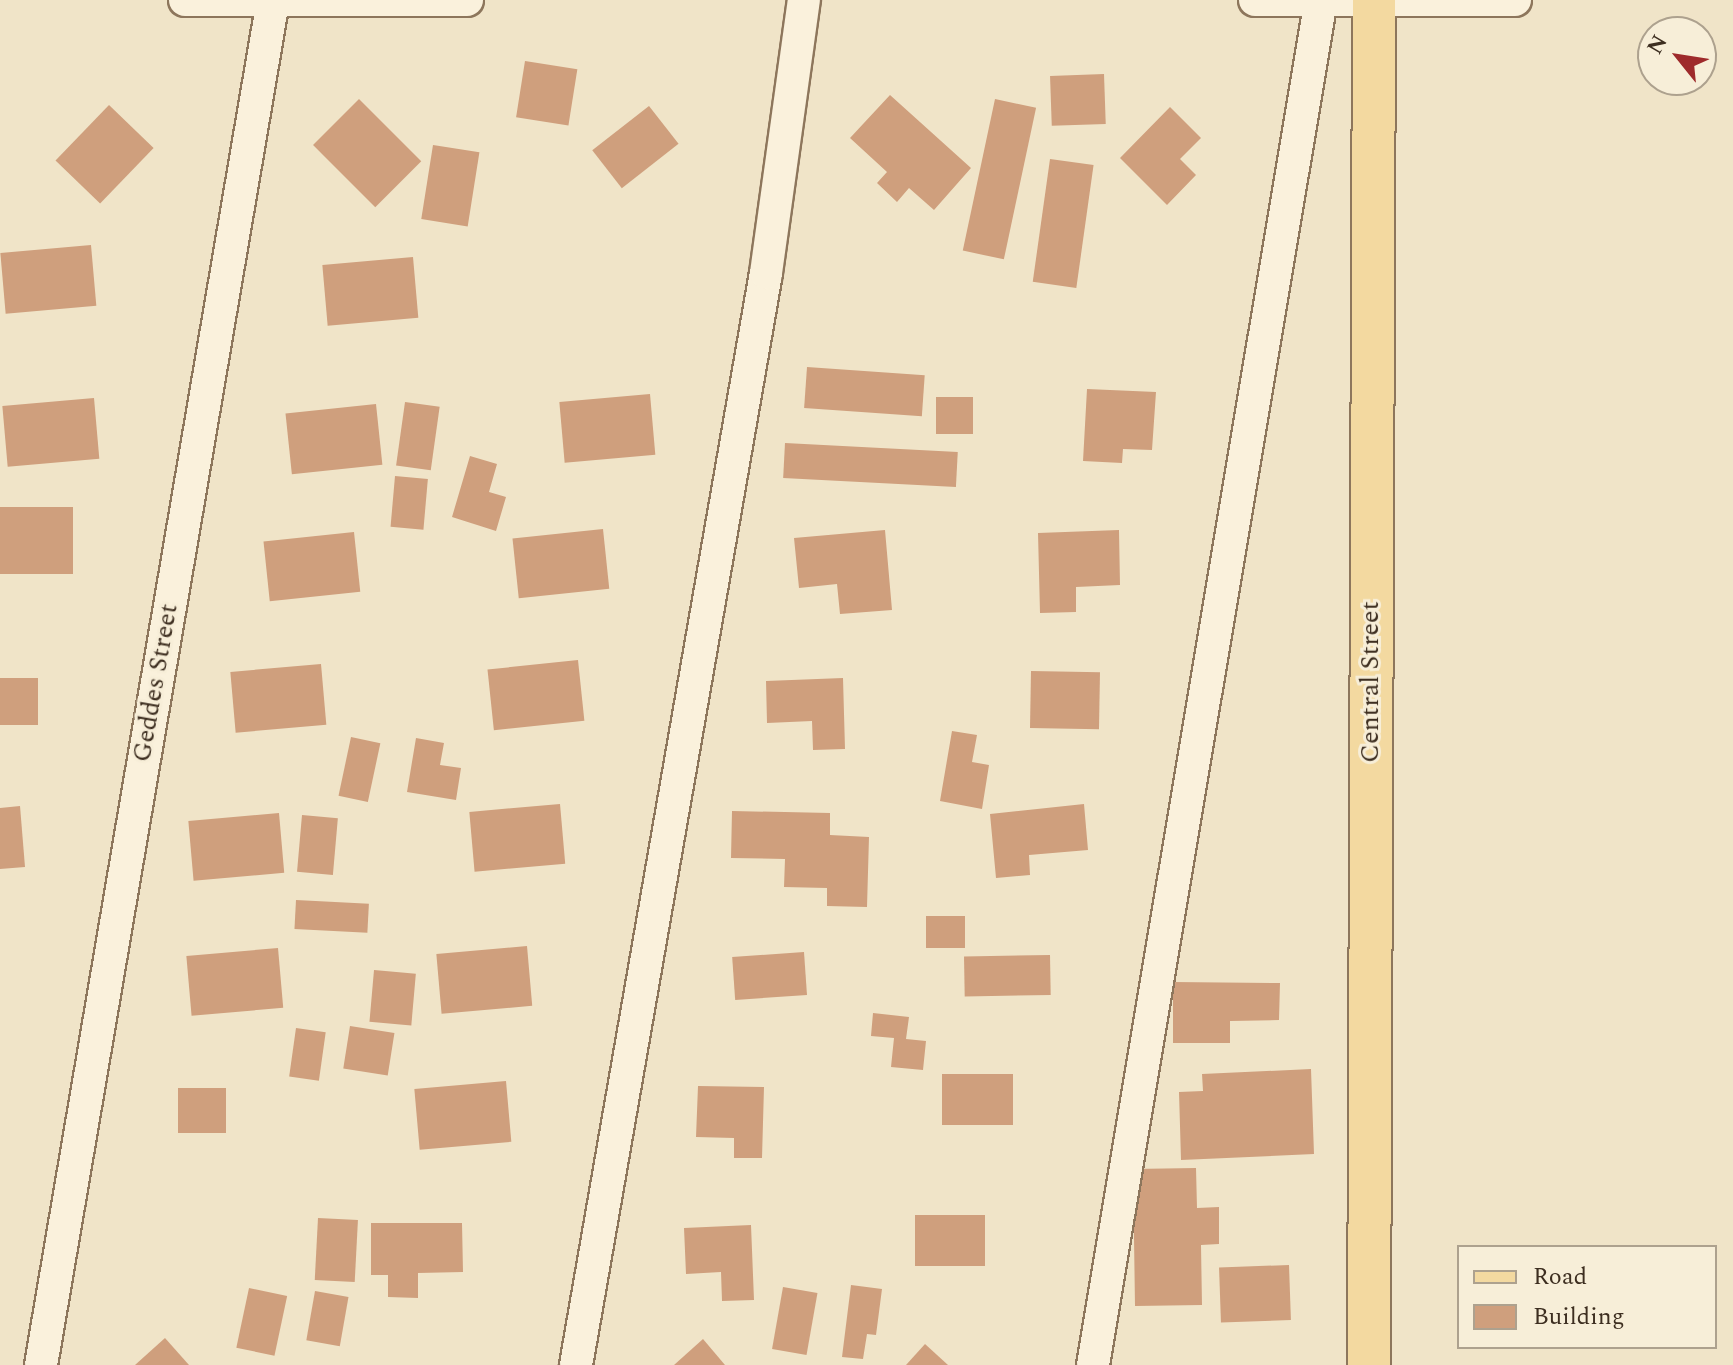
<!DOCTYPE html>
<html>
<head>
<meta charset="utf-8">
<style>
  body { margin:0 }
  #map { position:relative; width:1733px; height:1365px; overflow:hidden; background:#f0e4c8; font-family:Spectral,serif }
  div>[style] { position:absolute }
  .building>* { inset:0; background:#cf9f7d; transform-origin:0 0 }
  .roads { filter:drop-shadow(2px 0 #8d765c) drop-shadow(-2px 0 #8d765c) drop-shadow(0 2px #8d765c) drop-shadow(0 -2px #8d765c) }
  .minor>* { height:32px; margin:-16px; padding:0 16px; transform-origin:16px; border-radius:16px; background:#faf1dc }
  .major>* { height:42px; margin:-21px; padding:0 21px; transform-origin:21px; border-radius:21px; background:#f3d9a0 }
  span { translate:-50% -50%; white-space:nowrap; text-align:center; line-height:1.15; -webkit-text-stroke:6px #f7eed8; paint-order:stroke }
  .street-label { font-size:26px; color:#3d2e20 }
  .legend { position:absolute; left:1457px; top:1245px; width:260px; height:104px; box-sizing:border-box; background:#f7eed8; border:2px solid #ada18e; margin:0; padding:10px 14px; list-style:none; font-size:24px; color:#3d2e20 }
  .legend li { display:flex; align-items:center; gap:16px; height:40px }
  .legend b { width:40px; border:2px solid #ada18e }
  .north { position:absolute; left:1637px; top:16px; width:80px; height:80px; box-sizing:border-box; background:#f7eed8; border:2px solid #ada18e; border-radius:50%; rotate:300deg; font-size:22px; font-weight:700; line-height:32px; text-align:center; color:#3d2e20 }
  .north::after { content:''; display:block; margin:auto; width:28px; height:36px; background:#9e2a2b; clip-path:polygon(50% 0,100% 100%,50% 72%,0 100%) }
</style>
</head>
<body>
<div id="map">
  <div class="building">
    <i style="left:525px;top:61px;width:53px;height:57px;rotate:9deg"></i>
    <i style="left:1104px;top:74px;width:50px;height:54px;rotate:88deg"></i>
    <i style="clip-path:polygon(890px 95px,971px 168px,934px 210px,909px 188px,897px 202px,877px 183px,887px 172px,850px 138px)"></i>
    <i style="left:359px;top:99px;width:88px;height:65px;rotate:45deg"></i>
    <i style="left:995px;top:99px;width:42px;height:155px;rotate:12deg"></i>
    <i style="left:109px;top:105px;width:62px;height:77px;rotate:44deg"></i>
    <i style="left:649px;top:106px;width:48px;height:72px;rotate:52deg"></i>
    <i style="clip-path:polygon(1170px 107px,1201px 138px,1180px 159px,1196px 175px,1167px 205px,1120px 158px)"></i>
    <i style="left:433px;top:145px;width:47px;height:75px;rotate:9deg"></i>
    <i style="left:1050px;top:159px;width:44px;height:124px;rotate:8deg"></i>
    <i style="left:91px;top:245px;width:61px;height:91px;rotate:85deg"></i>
    <i style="left:413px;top:257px;width:61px;height:91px;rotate:85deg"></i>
    <i style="left:807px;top:367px;width:118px;height:41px;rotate:4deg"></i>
    <i style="clip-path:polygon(1087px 389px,1156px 392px,1152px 450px,1123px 449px,1122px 463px,1083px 461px)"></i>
    <i style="left:650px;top:394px;width:61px;height:91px;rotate:85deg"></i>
    <i style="left:936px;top:397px;width:37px;height:37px"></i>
    <i style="left:94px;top:398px;width:61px;height:92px;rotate:85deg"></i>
    <i style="left:405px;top:402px;width:35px;height:64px;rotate:8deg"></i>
    <i style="left:376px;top:404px;width:61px;height:91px;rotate:84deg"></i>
    <i style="left:785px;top:443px;width:173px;height:35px;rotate:3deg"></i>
    <i style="clip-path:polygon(470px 456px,497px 464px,489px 492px,506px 497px,496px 531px,452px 517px)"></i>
    <i style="left:395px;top:476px;width:33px;height:51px;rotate:5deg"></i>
    <i style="left:0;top:507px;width:73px;height:67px"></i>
    <i style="left:603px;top:529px;width:60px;height:91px;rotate:84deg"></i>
    <i style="clip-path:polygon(885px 530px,892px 610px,840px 614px,837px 584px,799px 588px,794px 538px)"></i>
    <i style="clip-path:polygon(1119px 530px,1120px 585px,1076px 587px,1076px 612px,1040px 613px,1038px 533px)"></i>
    <i style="left:354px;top:532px;width:60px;height:91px;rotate:84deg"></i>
    <i style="left:578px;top:660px;width:61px;height:91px;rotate:84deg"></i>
    <i style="left:321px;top:664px;width:61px;height:91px;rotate:85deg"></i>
    <i style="left:1031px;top:671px;width:69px;height:57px;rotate:1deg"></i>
    <i style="left:0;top:678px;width:38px;height:47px"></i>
    <i style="clip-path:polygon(843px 678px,845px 749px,813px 750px,812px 721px,767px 723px,766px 681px)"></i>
    <i style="clip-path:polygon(952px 731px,977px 735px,972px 762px,989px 765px,982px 809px,940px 801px)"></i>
    <i style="left:351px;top:737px;width:30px;height:60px;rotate:12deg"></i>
    <i style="clip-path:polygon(416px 738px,444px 743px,440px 765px,461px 768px,456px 800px,407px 792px)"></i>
    <i style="left:560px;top:804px;width:60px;height:91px;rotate:85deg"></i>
    <i style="clip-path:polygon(1084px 804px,1088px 850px,1029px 855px,1030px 875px,996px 878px,990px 814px)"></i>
    <i style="clip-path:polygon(20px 806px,25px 867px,0 869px,0 808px)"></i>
    <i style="clip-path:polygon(732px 811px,830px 813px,830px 835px,869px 837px,867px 907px,827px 906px,827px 888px,784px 887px,785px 859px,731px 858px)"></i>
    <i style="left:279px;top:813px;width:60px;height:91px;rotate:85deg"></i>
    <i style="left:302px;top:815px;width:36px;height:57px;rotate:5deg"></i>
    <i style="left:296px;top:900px;width:73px;height:29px;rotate:3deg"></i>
    <i style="left:926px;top:916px;width:39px;height:32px"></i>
    <i style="left:527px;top:946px;width:60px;height:91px;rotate:85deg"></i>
    <i style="left:278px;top:948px;width:60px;height:92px;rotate:85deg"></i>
    <i style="left:804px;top:952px;width:43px;height:72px;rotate:86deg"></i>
    <i style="left:1050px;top:955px;width:40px;height:86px;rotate:89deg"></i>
    <i style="left:374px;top:970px;width:42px;height:52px;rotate:5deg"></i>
    <i style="clip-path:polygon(1173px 982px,1280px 983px,1279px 1020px,1230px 1021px,1230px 1043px,1173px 1043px)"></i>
    <i style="clip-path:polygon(873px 1013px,909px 1017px,906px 1039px,926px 1041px,923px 1070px,891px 1067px,894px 1038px,871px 1036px)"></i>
    <i style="left:350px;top:1026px;width:45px;height:43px;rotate:9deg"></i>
    <i style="left:296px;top:1028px;width:30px;height:49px;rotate:8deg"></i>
    <i style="clip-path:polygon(1311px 1069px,1314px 1154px,1181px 1160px,1179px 1092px,1203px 1091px,1202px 1074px)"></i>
    <i style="left:1013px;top:1074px;width:51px;height:71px;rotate:90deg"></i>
    <i style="left:506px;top:1081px;width:61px;height:92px;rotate:85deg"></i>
    <i style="clip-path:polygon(698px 1086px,764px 1087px,762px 1158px,734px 1158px,734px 1138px,696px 1137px)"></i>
    <i style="left:226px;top:1088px;width:45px;height:48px;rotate:90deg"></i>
    <i style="clip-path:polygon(1196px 1168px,1197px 1208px,1219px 1207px,1219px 1244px,1201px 1245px,1202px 1305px,1135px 1306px,1133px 1169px)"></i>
    <i style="left:985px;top:1215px;width:51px;height:70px;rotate:90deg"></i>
    <i style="left:318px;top:1218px;width:40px;height:62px;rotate:3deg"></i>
    <i style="clip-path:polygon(371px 1223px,462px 1223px,463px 1272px,418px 1273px,418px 1298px,388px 1297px,388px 1275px,371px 1275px)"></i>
    <i style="clip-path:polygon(751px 1225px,754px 1300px,722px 1301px,721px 1272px,686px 1274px,684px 1228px)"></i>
    <i style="left:1289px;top:1265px;width:55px;height:70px;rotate:88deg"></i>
    <i style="clip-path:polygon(851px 1285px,882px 1289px,876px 1335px,867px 1334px,863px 1359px,842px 1357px)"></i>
    <i style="left:783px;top:1287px;width:35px;height:63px;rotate:10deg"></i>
    <i style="left:249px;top:1288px;width:39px;height:61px;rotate:12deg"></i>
    <i style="left:315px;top:1291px;width:34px;height:50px;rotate:10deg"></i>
    <i style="clip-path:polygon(165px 1338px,189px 1365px,135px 1365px)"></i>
    <i style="clip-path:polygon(703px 1339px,725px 1365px,674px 1365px)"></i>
    <i style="clip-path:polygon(925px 1344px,948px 1365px,906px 1365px)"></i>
  </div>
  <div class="roads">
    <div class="minor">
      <i style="left:185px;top:0;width:282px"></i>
      <i style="left:1255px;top:0;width:260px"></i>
      <i style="left:41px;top:1365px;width:1385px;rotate:-80.35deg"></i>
      <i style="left:576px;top:1365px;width:1108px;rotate:-80.13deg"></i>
      <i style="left:766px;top:273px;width:276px;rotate:-82.1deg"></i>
      <i style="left:1093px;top:1365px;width:1384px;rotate:-80.52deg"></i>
    </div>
    <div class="major">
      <i style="left:1369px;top:1365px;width:1365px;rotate:-89.79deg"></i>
    </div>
  </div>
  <div class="street-label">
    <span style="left:1371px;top:682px;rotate:-90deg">Central Street</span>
    <span style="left:156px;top:683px;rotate:-80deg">Geddes Street</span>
  </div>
  <ul class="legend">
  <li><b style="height:10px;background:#f3d9a0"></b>Road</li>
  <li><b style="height:22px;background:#cf9f7d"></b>Building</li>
  </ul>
  <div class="north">N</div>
</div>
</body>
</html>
